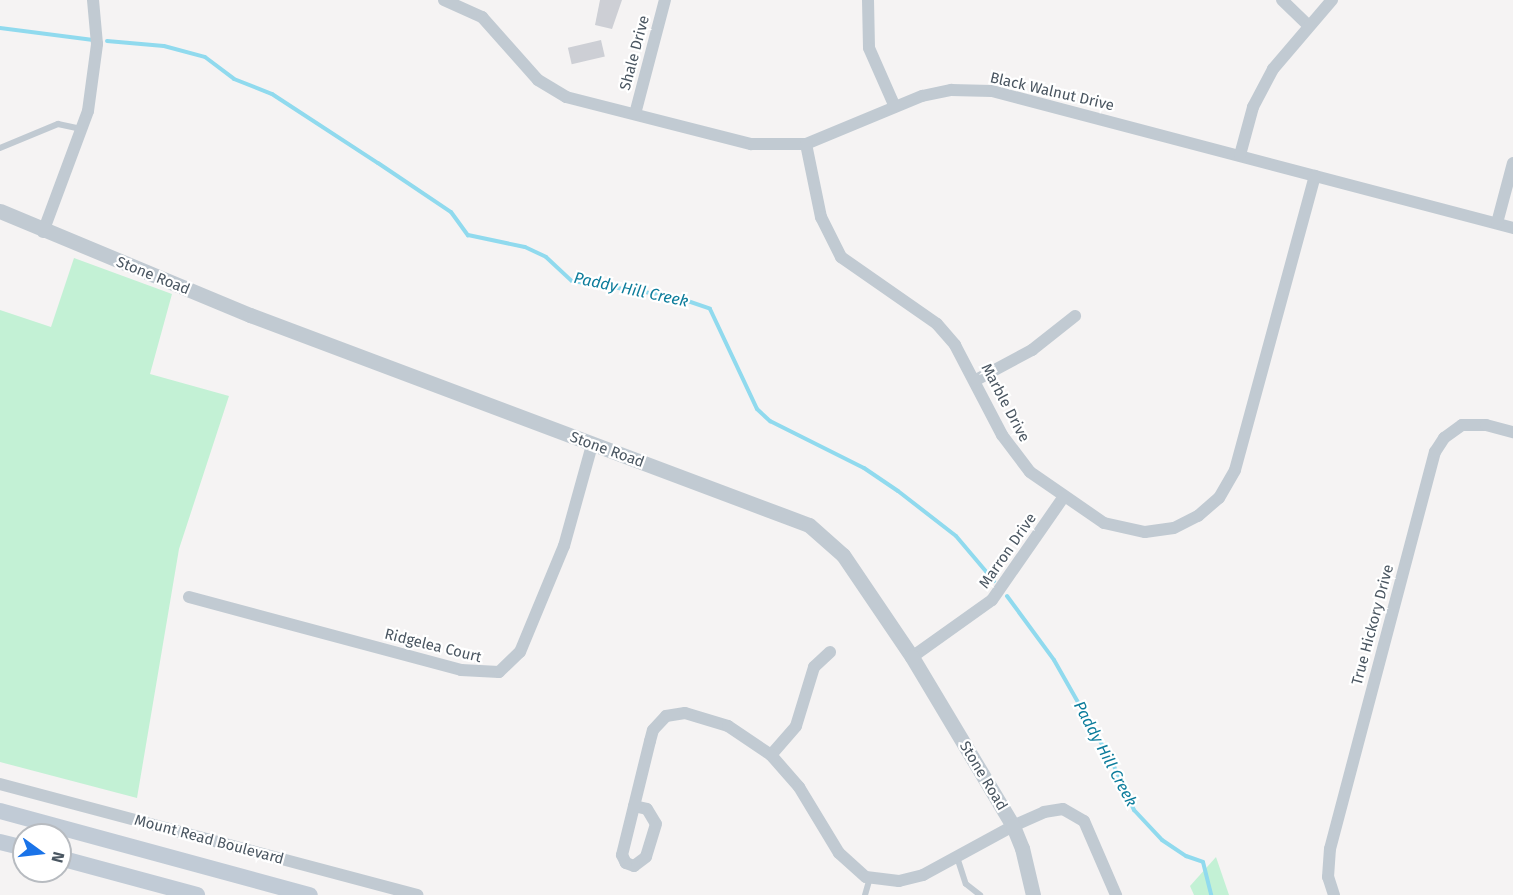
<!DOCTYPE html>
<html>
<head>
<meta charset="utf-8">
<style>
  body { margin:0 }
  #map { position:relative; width:1513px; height:895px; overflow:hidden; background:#f5f3f3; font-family:"Fira Sans",sans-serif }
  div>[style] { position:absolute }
  .green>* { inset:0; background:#c3f1d5 }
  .stream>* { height:4px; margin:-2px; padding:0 2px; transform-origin:2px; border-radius:2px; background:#90daee }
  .building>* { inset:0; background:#cdcfd5; transform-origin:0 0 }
  .service>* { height:6px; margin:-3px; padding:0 3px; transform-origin:3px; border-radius:3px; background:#c1cad2 }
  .minor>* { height:12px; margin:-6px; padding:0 6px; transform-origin:6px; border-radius:6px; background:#c1cad2 }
  .tertiary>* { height:15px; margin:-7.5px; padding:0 7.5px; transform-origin:7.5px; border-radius:7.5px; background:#c1cad2 }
  .secondary>* { height:16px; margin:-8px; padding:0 8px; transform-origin:8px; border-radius:8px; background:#c1cbd6 }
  span { translate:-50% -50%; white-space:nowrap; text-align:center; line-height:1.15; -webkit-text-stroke:4.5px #fff; paint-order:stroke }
  .street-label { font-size:15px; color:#4a5661 }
  .water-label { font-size:16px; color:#0c7c9b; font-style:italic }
  .north { position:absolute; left:12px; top:823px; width:60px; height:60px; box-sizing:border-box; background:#fff; border:2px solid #b7bbc0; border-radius:50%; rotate:105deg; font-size:16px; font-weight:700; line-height:24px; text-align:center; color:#4a5661 }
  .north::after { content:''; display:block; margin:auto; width:21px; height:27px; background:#1a73e8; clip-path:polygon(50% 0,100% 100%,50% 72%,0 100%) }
</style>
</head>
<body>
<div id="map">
  <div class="green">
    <i style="clip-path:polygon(74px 258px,172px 294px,150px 374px,229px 396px,179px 549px,137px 798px,0 762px,0 310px,51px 327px)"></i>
    <i style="clip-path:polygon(1216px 857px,1229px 895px,1194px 895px,1190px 886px)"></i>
  </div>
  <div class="stream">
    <i style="left:0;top:28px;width:94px;rotate:7.4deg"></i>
    <i style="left:107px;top:41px;width:57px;rotate:5deg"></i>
    <i style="left:164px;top:46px;width:42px;rotate:15deg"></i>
    <i style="left:205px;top:57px;width:36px;rotate:37deg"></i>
    <i style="left:234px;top:79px;width:41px;rotate:21.5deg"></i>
    <i style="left:272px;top:94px;width:126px;rotate:33.1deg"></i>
    <i style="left:378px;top:163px;width:88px;rotate:33.9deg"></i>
    <i style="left:451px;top:212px;width:29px;rotate:54deg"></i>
    <i style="left:468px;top:235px;width:58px;rotate:11.9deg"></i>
    <i style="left:525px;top:247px;width:23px;rotate:25deg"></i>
    <i style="left:546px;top:257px;width:35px;rotate:43deg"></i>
    <i style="left:572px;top:281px;width:105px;rotate:8.7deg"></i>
    <i style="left:676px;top:297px;width:36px;rotate:19deg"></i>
    <i style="left:710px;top:309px;width:110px;rotate:64.8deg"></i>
    <i style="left:757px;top:409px;width:18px;rotate:43deg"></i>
    <i style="left:770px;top:421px;width:105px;rotate:26.6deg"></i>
    <i style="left:864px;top:468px;width:41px;rotate:34.1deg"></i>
    <i style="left:898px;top:491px;width:73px;rotate:37.8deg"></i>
    <i style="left:956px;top:536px;width:59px;rotate:49.8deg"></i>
    <i style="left:1007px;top:596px;width:79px;rotate:53.7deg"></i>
    <i style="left:1054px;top:660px;width:117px;rotate:60.4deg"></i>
    <i style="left:1112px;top:762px;width:53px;rotate:65.4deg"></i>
    <i style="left:1134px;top:810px;width:41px;rotate:47deg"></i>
    <i style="left:1162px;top:840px;width:29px;rotate:34deg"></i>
    <i style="left:1186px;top:856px;width:18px;rotate:19deg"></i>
    <i style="left:1203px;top:862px;width:34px;rotate:76deg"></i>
  </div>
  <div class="building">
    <i style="clip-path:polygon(600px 0,622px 0,612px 29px,595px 25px)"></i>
    <i style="left:601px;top:40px;width:17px;height:34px;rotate:77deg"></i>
  </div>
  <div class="service">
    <i style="left:0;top:148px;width:63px;rotate:-22.5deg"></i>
    <i style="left:58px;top:124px;width:25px;rotate:12deg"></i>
    <i style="left:957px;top:857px;width:28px;rotate:72deg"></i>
    <i style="left:966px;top:884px;width:18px;rotate:38deg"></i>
    <i style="left:865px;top:895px;width:18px;rotate:-74deg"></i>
  </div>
  <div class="minor">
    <i style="left:444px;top:0;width:42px;rotate:24.1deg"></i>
    <i style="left:482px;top:17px;width:84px;rotate:48.4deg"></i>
    <i style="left:538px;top:80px;width:33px;rotate:31deg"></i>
    <i style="left:566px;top:97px;width:191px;rotate:14.3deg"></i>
    <i style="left:751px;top:144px;width:55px"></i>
    <i style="left:806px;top:144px;width:126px;rotate:-22.5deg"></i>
    <i style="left:922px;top:96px;width:30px;rotate:-12deg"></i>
    <i style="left:951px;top:90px;width:41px;rotate:1.4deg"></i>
    <i style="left:992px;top:91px;width:539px;rotate:14.73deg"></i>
    <i style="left:868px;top:0;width:48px;rotate:88.8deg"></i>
    <i style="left:869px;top:48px;width:64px;rotate:66.2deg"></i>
    <i style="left:1282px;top:0;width:36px;rotate:44deg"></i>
    <i style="left:635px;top:114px;width:118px;rotate:-75.3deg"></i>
    <i style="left:806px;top:144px;width:75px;rotate:78.4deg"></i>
    <i style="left:821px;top:217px;width:45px;rotate:63.4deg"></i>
    <i style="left:841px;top:257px;width:117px;rotate:34.9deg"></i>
    <i style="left:937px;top:324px;width:28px;rotate:49deg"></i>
    <i style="left:955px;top:345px;width:102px;rotate:62.4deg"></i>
    <i style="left:1002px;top:435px;width:46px;rotate:52.9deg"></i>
    <i style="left:1030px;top:472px;width:90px;rotate:34.6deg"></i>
    <i style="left:1104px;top:523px;width:42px;rotate:12.4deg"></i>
    <i style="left:1145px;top:532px;width:29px;rotate:-8deg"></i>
    <i style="left:1174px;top:528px;width:27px;rotate:-27deg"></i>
    <i style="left:1198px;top:516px;width:28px;rotate:-41deg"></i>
    <i style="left:1219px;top:498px;width:32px;rotate:-60deg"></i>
    <i style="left:1235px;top:470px;width:305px;rotate:-74.8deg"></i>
    <i style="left:1240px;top:155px;width:50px;rotate:-74.8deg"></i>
    <i style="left:1253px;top:107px;width:43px;rotate:-62.2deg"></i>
    <i style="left:1273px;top:69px;width:91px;rotate:-49.5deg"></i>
    <i style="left:1497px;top:223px;width:62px;rotate:-75.1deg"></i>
    <i style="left:43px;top:232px;width:129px;rotate:-69.6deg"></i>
    <i style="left:88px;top:111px;width:68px;rotate:-82.3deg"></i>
    <i style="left:97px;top:44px;width:44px;rotate:-95.2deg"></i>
    <i style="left:976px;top:380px;width:64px;rotate:-28.2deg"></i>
    <i style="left:1032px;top:350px;width:55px;rotate:-38.3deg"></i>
    <i style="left:189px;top:597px;width:282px;rotate:15deg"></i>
    <i style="left:461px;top:670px;width:38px;rotate:3deg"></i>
    <i style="left:499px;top:672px;width:29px;rotate:-44deg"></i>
    <i style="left:520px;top:652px;width:115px;rotate:-67.5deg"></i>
    <i style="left:564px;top:546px;width:105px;rotate:-74.5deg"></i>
    <i style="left:912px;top:657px;width:98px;rotate:-35.5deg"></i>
    <i style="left:992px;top:600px;width:124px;rotate:-55.2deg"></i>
    <i style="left:771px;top:755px;width:38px;rotate:-49deg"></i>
    <i style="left:796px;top:726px;width:62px;rotate:-73deg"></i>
    <i style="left:814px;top:667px;width:22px;rotate:-43deg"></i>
    <i style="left:0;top:784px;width:432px;rotate:14.9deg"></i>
    <i style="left:634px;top:806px;width:13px;rotate:13deg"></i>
    <i style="left:647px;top:809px;width:17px;rotate:59deg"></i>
    <i style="left:656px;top:824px;width:34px;rotate:107deg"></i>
    <i style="left:646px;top:857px;width:15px;rotate:143deg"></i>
    <i style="left:634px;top:866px;width:9px;rotate:-159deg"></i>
    <i style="left:626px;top:863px;width:9px;rotate:-117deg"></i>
    <i style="left:622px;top:855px;width:117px;rotate:-76.2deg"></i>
    <i style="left:650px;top:741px;width:11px;rotate:-75deg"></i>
    <i style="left:653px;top:730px;width:19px;rotate:-47deg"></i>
    <i style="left:666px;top:716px;width:19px;rotate:-9deg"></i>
    <i style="left:685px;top:713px;width:45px;rotate:16.8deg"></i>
    <i style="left:728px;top:726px;width:52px;rotate:34deg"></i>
    <i style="left:771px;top:755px;width:43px;rotate:48.8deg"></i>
    <i style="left:799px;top:787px;width:77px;rotate:58.8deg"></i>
    <i style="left:839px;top:853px;width:36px;rotate:42deg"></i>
    <i style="left:866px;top:877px;width:33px;rotate:7deg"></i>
    <i style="left:899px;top:881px;width:25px;rotate:-14deg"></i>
    <i style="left:923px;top:875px;width:102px;rotate:-28.6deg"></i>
    <i style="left:1013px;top:826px;width:34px;rotate:-24deg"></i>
    <i style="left:1044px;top:812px;width:19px;rotate:-9deg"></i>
    <i style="left:1063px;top:809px;width:24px;rotate:30deg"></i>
    <i style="left:1084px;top:821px;width:81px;rotate:66.6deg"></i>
    <i style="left:1334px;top:895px;width:19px;rotate:-108deg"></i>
    <i style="left:1328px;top:877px;width:28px;rotate:-86deg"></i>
    <i style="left:1330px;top:849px;width:411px;rotate:-75.2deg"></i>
    <i style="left:1435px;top:452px;width:17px;rotate:-57deg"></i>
    <i style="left:1444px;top:438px;width:22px;rotate:-36deg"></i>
    <i style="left:1462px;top:425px;width:24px"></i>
    <i style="left:1486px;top:425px;width:28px;rotate:15deg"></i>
  </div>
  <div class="tertiary">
    <i style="left:0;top:211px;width:271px;rotate:22.6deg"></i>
    <i style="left:250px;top:315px;width:597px;rotate:20.59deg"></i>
    <i style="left:809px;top:525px;width:45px;rotate:41.4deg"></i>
    <i style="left:843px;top:555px;width:123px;rotate:55.9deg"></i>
    <i style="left:912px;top:657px;width:197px;rotate:59.1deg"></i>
    <i style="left:1013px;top:826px;width:24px;rotate:68deg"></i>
    <i style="left:1022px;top:848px;width:48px;rotate:76.8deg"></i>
  </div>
  <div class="secondary">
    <i style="left:0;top:811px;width:321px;rotate:15.2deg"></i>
    <i style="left:0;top:842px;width:25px;rotate:14deg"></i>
    <i style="left:60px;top:858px;width:142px;rotate:15.1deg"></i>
  </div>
  <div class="street-label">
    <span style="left:635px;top:53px;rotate:-75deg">Shale Drive</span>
    <span style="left:1052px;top:92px;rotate:13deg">Black Walnut Drive</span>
    <span style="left:153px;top:276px;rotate:22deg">Stone Road</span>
    <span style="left:1005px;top:403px;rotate:62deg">Marble Drive</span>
    <span style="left:607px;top:450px;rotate:20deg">Stone Road</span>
    <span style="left:1008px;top:551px;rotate:-55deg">Marron Drive</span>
    <span style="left:1373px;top:625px;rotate:-75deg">True Hickory Drive</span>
    <span style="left:433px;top:646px;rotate:14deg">Ridgelea Court</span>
    <span style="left:983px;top:776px;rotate:59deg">Stone Road</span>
    <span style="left:209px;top:840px;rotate:15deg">Mount Read Boulevard</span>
  </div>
  <div class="water-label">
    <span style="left:631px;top:290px;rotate:12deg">Paddy Hill Creek</span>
    <span style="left:1105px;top:754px;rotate:62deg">Paddy Hill Creek</span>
  </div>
  <div class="north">N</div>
</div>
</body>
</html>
